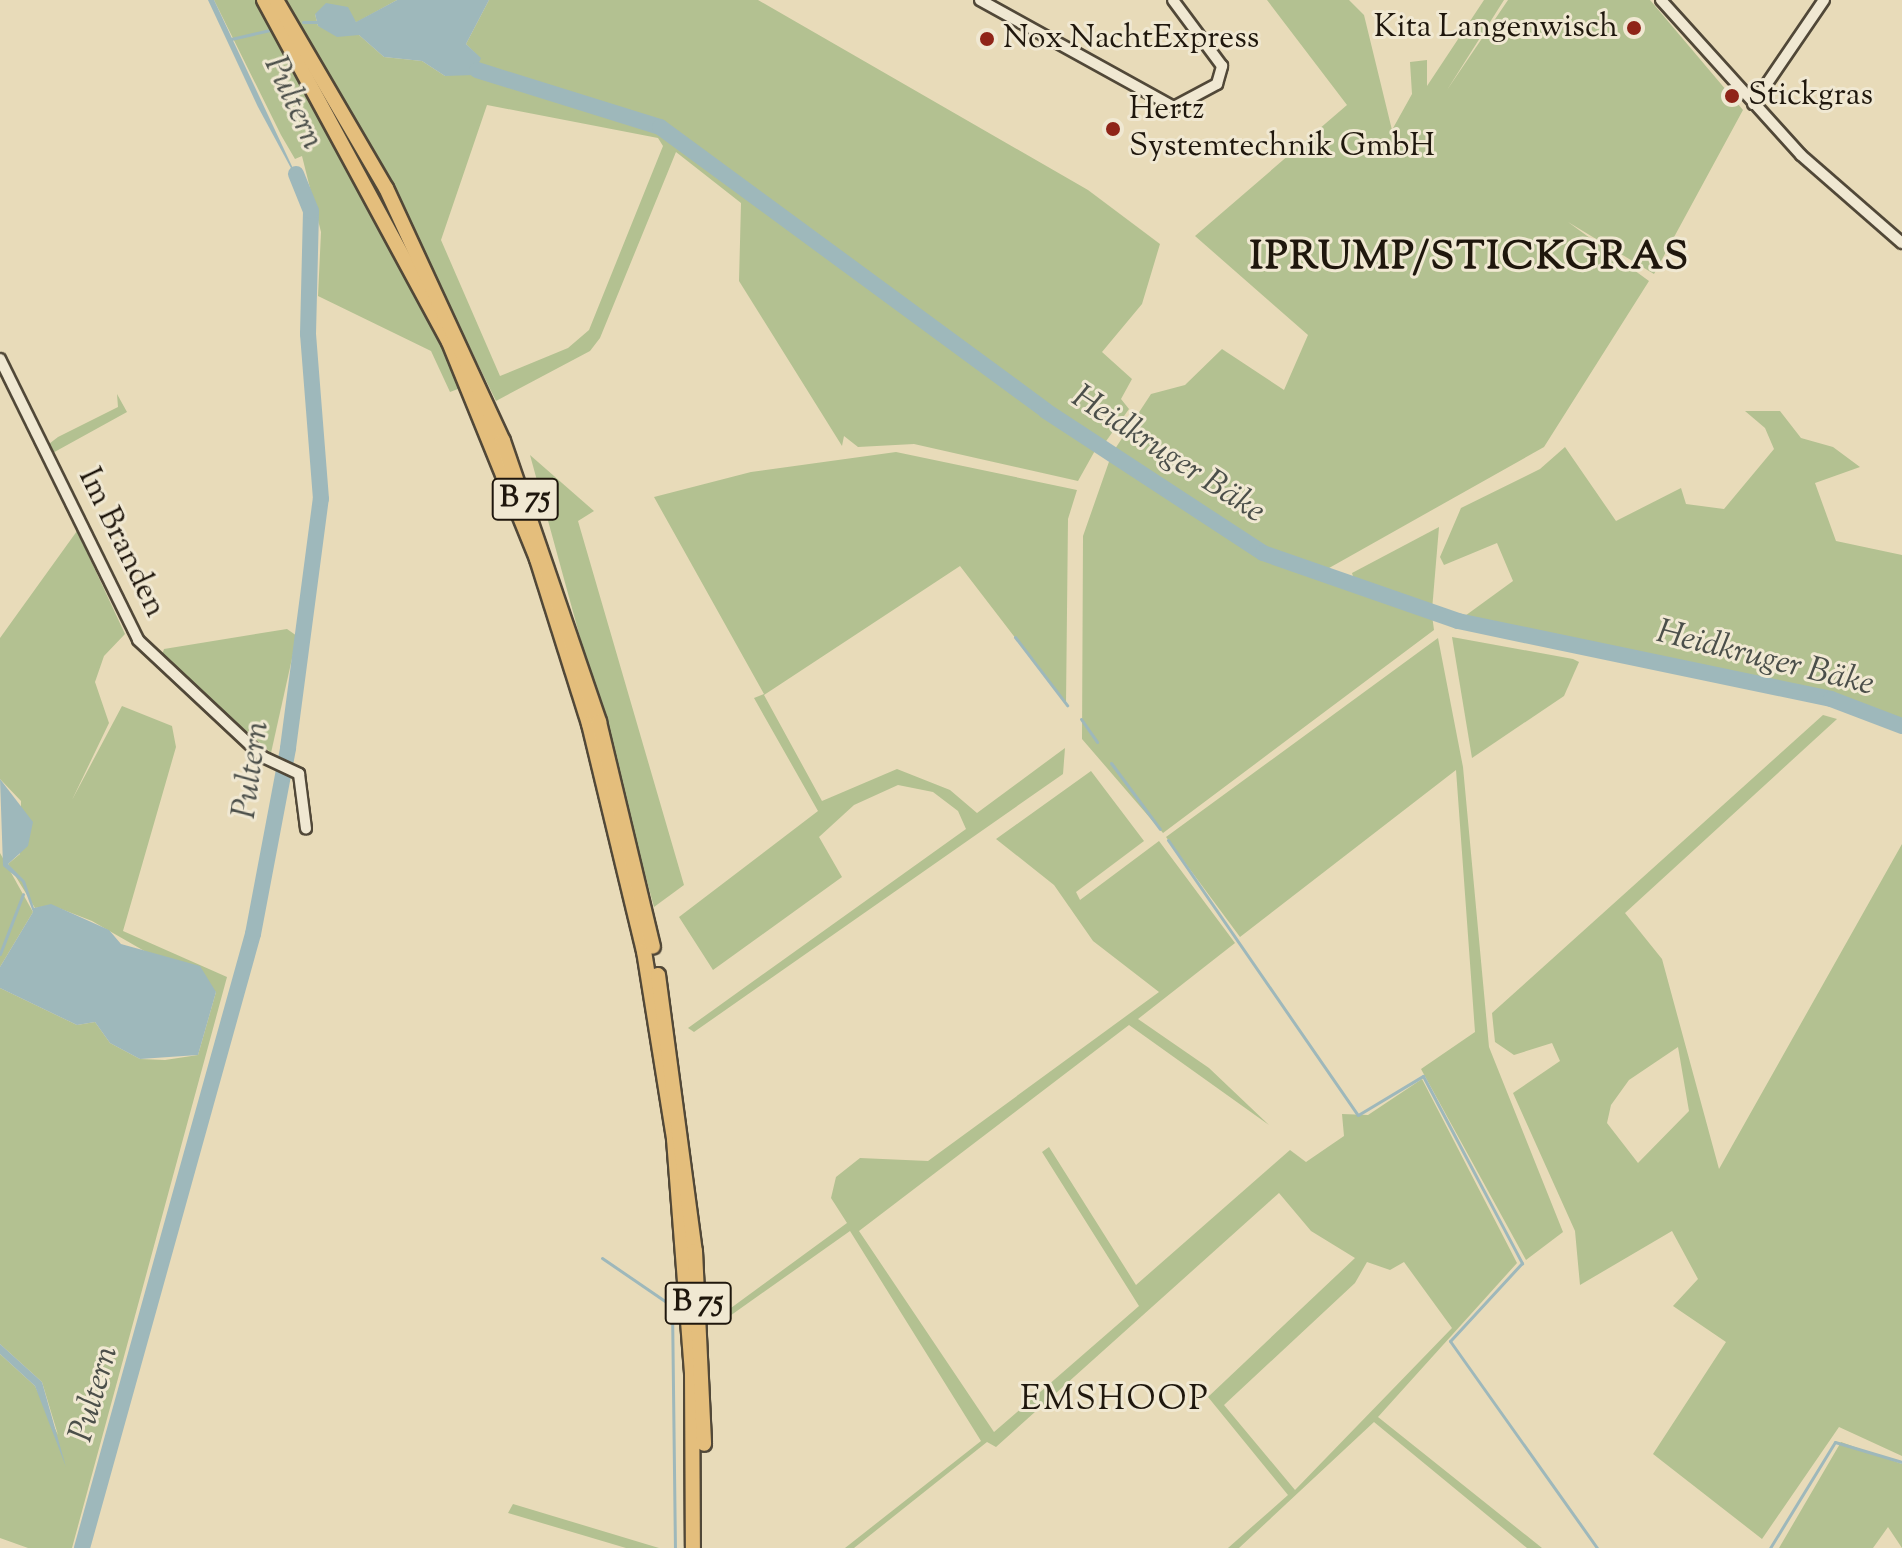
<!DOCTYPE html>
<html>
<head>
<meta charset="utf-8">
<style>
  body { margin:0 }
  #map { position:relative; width:1902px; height:1548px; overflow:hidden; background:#e8dbb9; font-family:"Sorts Mill Goudy",serif }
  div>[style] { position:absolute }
  .green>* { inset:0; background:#b3c191 }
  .water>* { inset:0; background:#9eb8bb }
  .stream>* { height:3px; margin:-1.5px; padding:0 1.5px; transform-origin:1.5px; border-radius:1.5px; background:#9eb8bb }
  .river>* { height:16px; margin:-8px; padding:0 8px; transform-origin:8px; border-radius:8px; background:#9eb8bb }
  .roads { filter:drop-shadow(2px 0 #514838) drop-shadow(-2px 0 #514838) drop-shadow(0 2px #514838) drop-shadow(0 -2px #514838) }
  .minor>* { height:10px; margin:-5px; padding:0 5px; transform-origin:5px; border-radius:5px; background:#f0e8d2 }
  .highway>* { height:14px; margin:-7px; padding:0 7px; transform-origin:7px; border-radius:7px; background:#e4be7c }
  .dots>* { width:22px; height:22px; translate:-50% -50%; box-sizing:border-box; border:4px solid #f0e8d2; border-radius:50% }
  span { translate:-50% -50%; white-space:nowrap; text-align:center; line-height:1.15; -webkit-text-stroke:6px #f0e8d2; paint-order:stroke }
  .shield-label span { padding:2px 6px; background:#f0e8d2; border:2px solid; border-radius:6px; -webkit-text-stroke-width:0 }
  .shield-label { font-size:30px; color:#1f170d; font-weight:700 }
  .poi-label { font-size:32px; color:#1f170d }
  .right { translate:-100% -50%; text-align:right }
  .left { translate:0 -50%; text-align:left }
  .street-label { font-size:32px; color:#1f170d }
  .water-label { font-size:34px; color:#4b4f4a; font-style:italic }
  .neighbourhood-label { font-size:34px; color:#1f170d; letter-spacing:2px }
  .district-label { font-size:40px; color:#1f170d; font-weight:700; letter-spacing:2px }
</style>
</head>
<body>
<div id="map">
  <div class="green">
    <i style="clip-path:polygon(214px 0,256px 0,420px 294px,463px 387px,450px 392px,431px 351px,318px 296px,321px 232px,302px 156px,295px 159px,281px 135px)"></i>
    <i style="clip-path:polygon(evenodd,284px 0,397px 0,357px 22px,315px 14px,318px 26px,359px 35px,384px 57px,422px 61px,445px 76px,477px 70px,480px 58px,466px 44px,489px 0,758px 0,1088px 190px,1160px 244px,1142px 304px,1102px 352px,1132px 379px,1121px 399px,1129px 409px,1104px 444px,1048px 410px,674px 135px,1097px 447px,1078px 481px,914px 444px,858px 447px,844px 436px,842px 446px,739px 281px,741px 203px,676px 152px,600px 338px,590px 351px,496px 401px,379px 162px,284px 0,487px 105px,658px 138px,663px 146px,589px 330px,568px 348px,500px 376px,441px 240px,487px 105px)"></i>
    <i style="clip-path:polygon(1267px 0,1349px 0,1364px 15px,1392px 130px,1412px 94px,1410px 62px,1427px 60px,1427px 86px,1484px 0,1504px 0,1447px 90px,1508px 0,1650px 0,1743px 110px,1654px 274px,1568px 222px,1649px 281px,1544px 447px,1322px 572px,1264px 552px,1113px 452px,1151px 394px,1185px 385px,1222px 349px,1284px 390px,1308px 335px,1195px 236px,1347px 105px)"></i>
    <i style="clip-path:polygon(117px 394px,127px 412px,49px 455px,45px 447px,58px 437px,118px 407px)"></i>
    <i style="clip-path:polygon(1745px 411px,1780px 411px,1801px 438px,1833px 447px,1860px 467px,1815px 483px,1836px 541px,1902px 555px,1902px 725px,1831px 698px,1458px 621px,1513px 581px,1497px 543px,1444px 565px,1440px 557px,1461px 508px,1540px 469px,1565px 447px,1616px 521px,1681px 488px,1686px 504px,1724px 509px,1774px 449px,1765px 428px)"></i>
    <i style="clip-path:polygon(896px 452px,1077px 490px,1068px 519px,1066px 704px,960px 566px,764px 695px,822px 801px,897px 769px,950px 790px,977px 813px,1065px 748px,1063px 774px,694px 1032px,688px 1028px,966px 829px,958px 811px,933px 792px,898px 785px,854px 805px,819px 837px,842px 877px,713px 970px,679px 917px,818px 811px,754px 698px,764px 694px,654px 497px,751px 472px)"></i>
    <i style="clip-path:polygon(530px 455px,594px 511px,578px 521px,684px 885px,654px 907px)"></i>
    <i style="clip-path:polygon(1111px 456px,1260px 552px,1432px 615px,1434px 630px,1163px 833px,1082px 739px,1083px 536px)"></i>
    <i style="clip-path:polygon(1439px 527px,1432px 610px,1355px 583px,1352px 573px)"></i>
    <i style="clip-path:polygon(77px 531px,125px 634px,104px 656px,95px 682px,109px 723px,72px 800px,122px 706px,172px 726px,176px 747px,123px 931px,227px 977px,72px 1548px,28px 1548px,0 1538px,0 1354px,35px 1386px,58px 1435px,42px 1382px,0 1344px,0 988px,77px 1025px,95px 1022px,110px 1043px,140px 1059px,165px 1060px,198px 1055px,216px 992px,92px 921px,51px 905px,35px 908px,8px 864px,20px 854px,21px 801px,0 779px,0 638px)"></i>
    <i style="clip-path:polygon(287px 629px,297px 636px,271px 753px,162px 655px,164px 649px)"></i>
    <i style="clip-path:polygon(1452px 637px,1573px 659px,1579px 662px,1564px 696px,1472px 758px)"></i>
    <i style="clip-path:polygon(1438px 638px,1463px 767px,1489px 1047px,1563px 1232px,1526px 1260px,1421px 1069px,1475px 1032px,1456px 770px,1240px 937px,1166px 837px)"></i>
    <i style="clip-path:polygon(evenodd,1823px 715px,1837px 719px,1625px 913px,1662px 959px,1719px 1169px,1902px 844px,1902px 1456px,1839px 1427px,1762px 1539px,1653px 1454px,1726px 1342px,1673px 1306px,1698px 1279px,1672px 1231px,1580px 1285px,1575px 1231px,1513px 1093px,1560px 1061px,1552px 1043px,1514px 1055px,1495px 1042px,1492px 1013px,1823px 715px,1678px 1047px,1689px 1111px,1638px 1163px,1607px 1123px,1611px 1105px,1629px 1080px,1678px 1047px)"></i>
    <i style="clip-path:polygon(evenodd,1091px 771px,1144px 841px,1076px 892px,1080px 900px,1159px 841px,1235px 943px,1138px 1019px,1209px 1068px,1269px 1125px,1129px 1025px,859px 1231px,994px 1432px,1139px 1306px,1042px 1152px,1049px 1147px,1136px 1285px,1290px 1150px,1306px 1162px,1344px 1136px,1342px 1114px,1368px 1115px,1422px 1079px,1517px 1263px,1378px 1417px,1542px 1548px,1527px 1548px,1374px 1422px,1239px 1548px,1228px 1548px,1288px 1495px,1208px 1397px,1355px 1258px,1311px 1231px,1279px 1193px,996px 1447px,987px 1442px,854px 1548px,845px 1548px,981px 1441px,850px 1231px,720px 1323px,720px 1316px,847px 1223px,831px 1198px,836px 1177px,860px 1158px,928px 1161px,1159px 992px,1093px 941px,1054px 885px,996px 839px,1091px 771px,1367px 1262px,1390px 1270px,1404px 1262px,1452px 1328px,1295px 1490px,1224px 1405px,1355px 1283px,1367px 1262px)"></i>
    <i style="clip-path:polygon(0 853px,33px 912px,0 967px)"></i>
    <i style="clip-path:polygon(1841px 1442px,1902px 1464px,1902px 1548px,1888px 1527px,1873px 1548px,1779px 1548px)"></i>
    <i style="clip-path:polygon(513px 1504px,659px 1548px,626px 1548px,508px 1513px)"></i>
  </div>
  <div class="water">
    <i style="clip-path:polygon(208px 0,214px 0,305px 194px,258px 107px)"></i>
    <i style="clip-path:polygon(397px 0,489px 0,466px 44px,481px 58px,474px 75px,445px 76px,422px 61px,384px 57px,359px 35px,337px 37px,318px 26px,315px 14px,326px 3px,348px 7px,356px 22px)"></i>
    <i style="clip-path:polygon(0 779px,33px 822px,28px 846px,8px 864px,25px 881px,34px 908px,51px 904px,109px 930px,121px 944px,200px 966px,216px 992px,198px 1055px,140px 1059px,110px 1043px,95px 1022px,77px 1025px,0 988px,0 967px,33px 912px,22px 882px,3px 866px)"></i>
    <i style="clip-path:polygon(0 1344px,42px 1382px,66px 1467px,35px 1386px,0 1354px)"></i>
  </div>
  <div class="stream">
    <i style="left:303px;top:22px;width:14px"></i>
    <i style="left:231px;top:39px;width:40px;rotate:-13deg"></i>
    <i style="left:1015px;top:637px;width:86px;rotate:52.6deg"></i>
    <i style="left:1081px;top:719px;width:28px;rotate:55deg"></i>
    <i style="left:1111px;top:763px;width:82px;rotate:53.4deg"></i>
    <i style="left:1168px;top:840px;width:334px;rotate:55.4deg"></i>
    <i style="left:1358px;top:1115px;width:76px;rotate:-31deg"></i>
    <i style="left:1423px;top:1076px;width:212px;rotate:62.1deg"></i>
    <i style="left:1522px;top:1263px;width:106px;rotate:132.7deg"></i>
    <i style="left:1450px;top:1341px;width:254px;rotate:54.6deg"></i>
    <i style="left:0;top:954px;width:64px;rotate:-69deg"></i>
    <i style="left:602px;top:1258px;width:85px;rotate:34.4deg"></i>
    <i style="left:672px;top:1306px;width:242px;rotate:89.3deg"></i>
    <i style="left:1770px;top:1548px;width:124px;rotate:-58.5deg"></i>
    <i style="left:1835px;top:1442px;width:70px;rotate:16.6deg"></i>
  </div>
  <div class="river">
    <i style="left:477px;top:70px;width:192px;rotate:17.3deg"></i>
    <i style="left:660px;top:127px;width:479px;rotate:36.3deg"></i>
    <i style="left:1046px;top:411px;width:259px;rotate:33.2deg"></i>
    <i style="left:1263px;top:553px;width:207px;rotate:19.2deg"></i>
    <i style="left:1458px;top:621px;width:381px;rotate:11.8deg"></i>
    <i style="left:1831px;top:699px;width:76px;rotate:20.8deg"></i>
    <i style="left:82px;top:1548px;width:637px;rotate:-74.44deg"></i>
    <i style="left:253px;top:934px;width:189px;rotate:-79.3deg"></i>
    <i style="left:288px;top:748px;width:251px;rotate:-82.5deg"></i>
    <i style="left:321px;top:499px;width:166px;rotate:-94.5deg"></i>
    <i style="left:308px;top:334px;width:123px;rotate:-88.6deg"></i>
    <i style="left:311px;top:211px;width:40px;rotate:-112deg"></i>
  </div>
  <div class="roads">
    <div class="minor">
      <i style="left:980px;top:0;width:222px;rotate:28.9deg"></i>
      <i style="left:1174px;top:107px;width:49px;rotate:-28.1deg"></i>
      <i style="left:1217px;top:84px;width:19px;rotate:-74deg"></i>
      <i style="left:1222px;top:66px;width:82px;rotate:-126.6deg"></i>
      <i style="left:1661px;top:0;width:209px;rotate:47.9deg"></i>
      <i style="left:1801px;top:155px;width:134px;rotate:41.1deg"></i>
      <i style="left:1753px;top:104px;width:126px;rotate:-55.7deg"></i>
      <i style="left:0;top:359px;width:313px;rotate:63.8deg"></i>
      <i style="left:138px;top:640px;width:171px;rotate:43.1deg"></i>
      <i style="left:263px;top:757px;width:40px;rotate:25deg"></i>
      <i style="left:299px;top:774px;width:55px;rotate:82.7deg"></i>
    </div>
    <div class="highway">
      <i style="left:264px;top:0;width:389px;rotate:61.6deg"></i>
      <i style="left:449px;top:342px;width:234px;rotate:67.9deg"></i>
      <i style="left:537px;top:559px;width:173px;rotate:72.5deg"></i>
      <i style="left:589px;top:724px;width:234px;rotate:76.4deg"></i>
      <i style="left:644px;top:951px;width:190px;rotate:80.9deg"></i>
      <i style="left:674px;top:1139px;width:235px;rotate:85.6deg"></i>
      <i style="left:692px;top:1373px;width:175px;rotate:89.7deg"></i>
      <i style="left:276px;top:0;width:218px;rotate:59.7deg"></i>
      <i style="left:386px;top:188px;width:279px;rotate:65.2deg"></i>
      <i style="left:503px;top:441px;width:297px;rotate:71.1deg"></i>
      <i style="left:599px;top:722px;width:231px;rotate:76.5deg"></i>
      <i style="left:658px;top:975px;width:278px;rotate:82.4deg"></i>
      <i style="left:695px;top:1251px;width:193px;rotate:87.3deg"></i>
    </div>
  </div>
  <div class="dots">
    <i style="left:1634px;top:28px;background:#8f2418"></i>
    <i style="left:987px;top:39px;background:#8f2418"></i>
    <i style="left:1732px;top:96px;background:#8f2418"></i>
    <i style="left:1113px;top:129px;background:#8f2418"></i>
  </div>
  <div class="shield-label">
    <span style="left:525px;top:499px">B 75</span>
    <span style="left:698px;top:1303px">B 75</span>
  </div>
  <div class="poi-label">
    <span class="right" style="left:1618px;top:28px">Kita Langenwisch</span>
    <span class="left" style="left:1003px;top:39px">Nox NachtExpress</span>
    <span class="left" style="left:1748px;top:96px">Stickgras</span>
    <span class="left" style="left:1129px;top:129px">Hertz<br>Systemtechnik GmbH</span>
  </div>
  <div class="street-label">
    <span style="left:121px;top:543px;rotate:64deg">Im Branden</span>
  </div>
  <div class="water-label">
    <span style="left:293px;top:103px;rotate:65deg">Pultern</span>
    <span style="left:1168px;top:455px;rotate:33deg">Heidkruger Bäke</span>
    <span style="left:1765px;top:659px;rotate:14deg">Heidkruger Bäke</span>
    <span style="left:252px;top:770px;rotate:-82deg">Pultern</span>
    <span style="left:95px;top:1394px;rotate:-74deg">Pultern</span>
  </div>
  <div class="neighbourhood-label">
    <span style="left:1115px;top:1401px">EMSHOOP</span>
  </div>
  <div class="district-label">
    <span style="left:1470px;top:259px">IPRUMP/STICKGRAS</span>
  </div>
</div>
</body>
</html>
